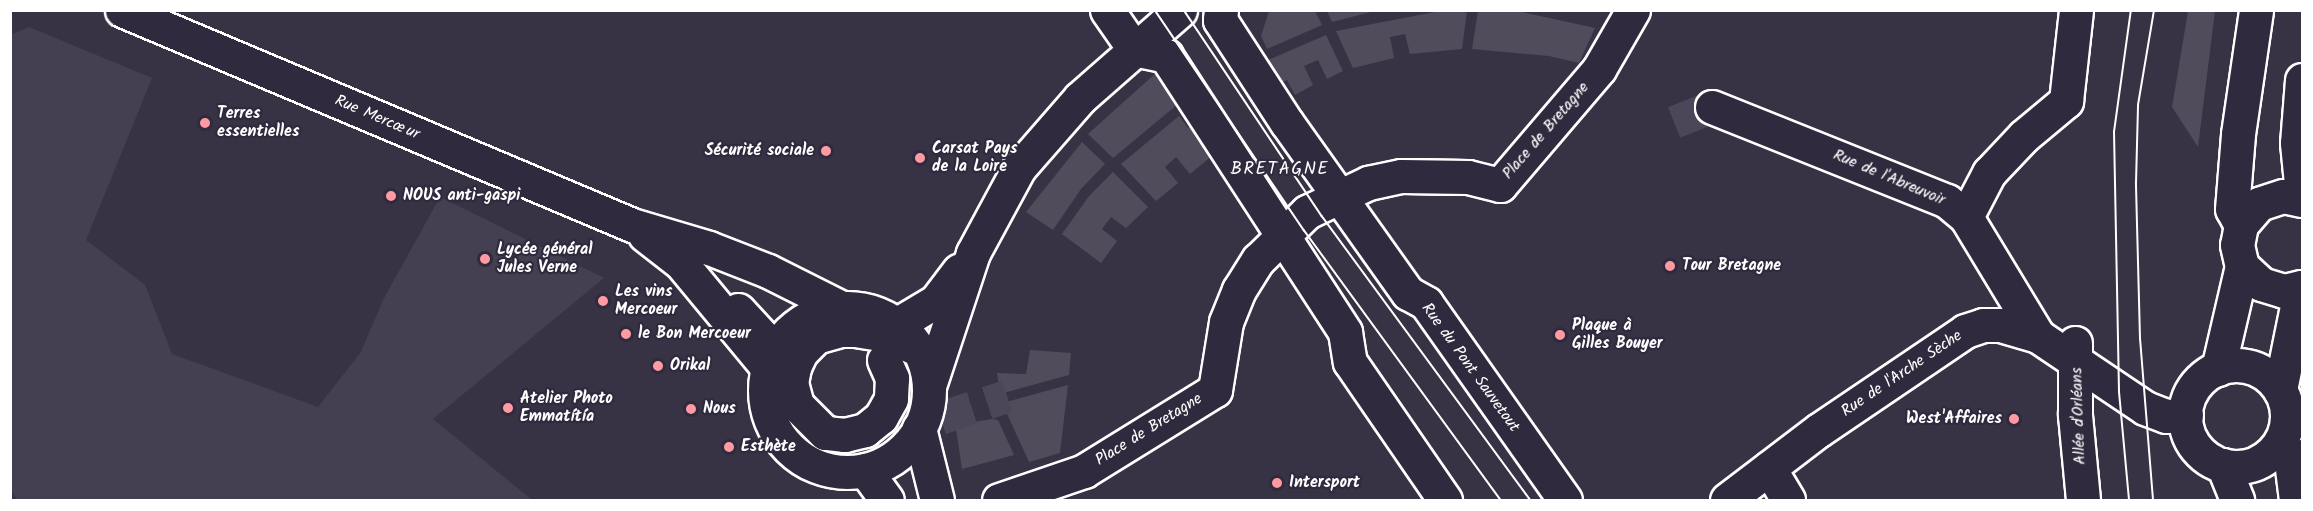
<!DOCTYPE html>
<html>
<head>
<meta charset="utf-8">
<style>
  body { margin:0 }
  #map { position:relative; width:2313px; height:511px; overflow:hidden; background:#373345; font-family:Kalam,sans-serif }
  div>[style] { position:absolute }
  .built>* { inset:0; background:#444051 }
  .green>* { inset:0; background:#514c5c }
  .minor-tunnel>* { height:33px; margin-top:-16.5px; transform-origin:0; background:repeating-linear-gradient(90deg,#4b4758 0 33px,transparent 0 49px) }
  .roads { filter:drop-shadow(2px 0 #fff) drop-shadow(-2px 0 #fff) drop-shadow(0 2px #fff) drop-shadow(0 -2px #fff) }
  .minor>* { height:33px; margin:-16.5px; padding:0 16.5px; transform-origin:16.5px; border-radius:16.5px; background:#2f2a3d }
  .minor>.ring { margin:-16.5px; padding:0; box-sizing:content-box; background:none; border:33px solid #2f2a3d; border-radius:50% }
  .major>* { height:33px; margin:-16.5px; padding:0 16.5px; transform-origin:16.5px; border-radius:16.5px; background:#2f2a3d }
  .major>.ring { margin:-16.5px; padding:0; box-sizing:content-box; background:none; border:33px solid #2f2a3d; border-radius:50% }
  .tram>* { height:1.5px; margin:-0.75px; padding:0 0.75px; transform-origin:0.75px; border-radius:0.75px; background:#fff }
  .dots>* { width:16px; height:16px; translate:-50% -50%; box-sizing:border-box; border:3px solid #2f2a3d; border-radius:50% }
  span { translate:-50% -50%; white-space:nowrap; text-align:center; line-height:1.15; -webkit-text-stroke:4.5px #2f2a3d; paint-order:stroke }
  .poi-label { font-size:16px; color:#fff; font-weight:700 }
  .left { translate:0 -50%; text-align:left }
  .right { translate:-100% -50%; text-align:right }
  .street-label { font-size:16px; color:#fff }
  .neighbourhood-label { font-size:18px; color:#fff; letter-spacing:1.5px }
  .frame { position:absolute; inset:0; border:12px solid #fff; pointer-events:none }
</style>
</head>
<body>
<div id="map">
  <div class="built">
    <i style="clip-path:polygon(29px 27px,152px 78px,86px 240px,145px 285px,172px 354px,318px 407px,361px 352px,383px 300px,440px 197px,604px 278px,433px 419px,532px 500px,17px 500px,10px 488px,10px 35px)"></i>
  </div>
  <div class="green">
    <i style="clip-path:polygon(1513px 10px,1595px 28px,1579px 63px,1549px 56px,1472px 49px,1478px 11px)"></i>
    <i style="clip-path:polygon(1269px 11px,1315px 11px,1322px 25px,1267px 49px,1261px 36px)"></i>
    <i style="clip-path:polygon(1327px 11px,1375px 11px,1332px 22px)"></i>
    <i style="clip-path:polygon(1440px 11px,1467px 11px,1462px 49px,1410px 54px,1405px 34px,1390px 37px,1394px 58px,1353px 68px,1336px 31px)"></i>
    <i style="clip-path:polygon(2188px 11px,2215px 11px,2198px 147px,2172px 107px)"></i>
    <i style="clip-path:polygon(1326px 35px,1343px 71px,1327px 79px,1318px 60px,1304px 66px,1313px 85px,1295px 95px,1287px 80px,1273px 87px,1259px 64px)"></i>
    <i style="clip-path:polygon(1157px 72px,1178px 104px,1113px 158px,1088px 134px)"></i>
    <i style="clip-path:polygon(1179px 116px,1188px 128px,1193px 125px,1213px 155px,1190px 174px,1176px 157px,1165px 167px,1178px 183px,1156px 201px,1121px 164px)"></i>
    <i style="clip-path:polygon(1082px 142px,1105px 164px,1081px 189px,1053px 230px,1026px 212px)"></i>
    <i style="clip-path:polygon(1113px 172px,1148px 207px,1126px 228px,1111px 217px,1102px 229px,1117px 241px,1101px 263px,1062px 234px,1089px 196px)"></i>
    <i style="clip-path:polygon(1030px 350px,1071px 353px,1069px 375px,1000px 394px,997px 373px,1026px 374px)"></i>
    <i style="clip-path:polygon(1068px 385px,1060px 453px,1029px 462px,1002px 403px)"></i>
    <i style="clip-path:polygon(992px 419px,998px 420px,1014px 455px,962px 469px,956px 429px,961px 424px)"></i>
  </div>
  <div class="minor-tunnel">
    <i style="left:1674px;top:122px;width:41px;rotate:-21.5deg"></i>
    <i style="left:841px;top:445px;width:54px;rotate:-12.8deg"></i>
    <i style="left:894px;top:433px;width:119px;rotate:-18.1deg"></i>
  </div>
  <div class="roads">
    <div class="minor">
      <i style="left:1107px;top:10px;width:47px;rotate:55.3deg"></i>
      <i style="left:1134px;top:49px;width:33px;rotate:12deg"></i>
      <i style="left:1166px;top:56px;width:329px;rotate:57deg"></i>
      <i style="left:1345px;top:332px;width:30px;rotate:81deg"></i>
      <i style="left:1350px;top:362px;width:168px;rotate:55.5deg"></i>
      <i style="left:1221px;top:10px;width:10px;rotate:96deg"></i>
      <i style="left:1220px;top:20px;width:123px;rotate:57deg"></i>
      <i style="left:1287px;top:123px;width:209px;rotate:54.6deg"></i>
      <i style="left:1408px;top:293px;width:21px;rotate:29deg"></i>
      <i style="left:1426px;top:303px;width:241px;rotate:54.8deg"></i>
      <i style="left:2302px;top:80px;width:63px;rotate:94.5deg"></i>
      <i style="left:2297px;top:143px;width:51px;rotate:84.4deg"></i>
      <i style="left:1712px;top:107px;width:253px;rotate:21.8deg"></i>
      <i style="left:1947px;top:201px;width:25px;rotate:40deg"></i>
      <i style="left:1966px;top:217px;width:139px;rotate:58.8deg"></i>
      <i style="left:2302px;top:200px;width:19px;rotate:-168deg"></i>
      <i style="left:2283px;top:196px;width:25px;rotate:162deg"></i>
      <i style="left:2259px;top:204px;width:28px;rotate:131deg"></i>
      <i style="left:2241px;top:225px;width:20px;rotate:101deg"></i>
      <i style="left:2237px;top:245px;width:22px;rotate:77deg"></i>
      <i style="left:2242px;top:266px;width:26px;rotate:43deg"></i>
      <i style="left:2261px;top:284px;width:24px;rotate:17deg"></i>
      <i style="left:2284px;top:291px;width:18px;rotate:-13deg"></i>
      <i style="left:1966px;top:217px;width:50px;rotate:-62.4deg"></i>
      <i style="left:1989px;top:173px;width:51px;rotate:-46.6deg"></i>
      <i style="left:2024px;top:136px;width:55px;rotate:-39.8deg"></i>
      <i style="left:2066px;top:101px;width:92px;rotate:-83.7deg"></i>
      <i style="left:2241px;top:225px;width:18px;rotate:-119deg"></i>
      <i style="left:2232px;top:209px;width:75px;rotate:-85.4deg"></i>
      <i style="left:2238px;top:134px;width:125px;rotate:-81.7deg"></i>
      <i style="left:738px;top:310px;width:54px;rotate:47.2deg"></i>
      <i style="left:775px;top:350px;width:43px;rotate:68.2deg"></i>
      <i style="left:2075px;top:343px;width:72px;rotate:90deg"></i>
      <i style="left:2075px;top:415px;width:85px;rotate:84.6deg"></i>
      <i style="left:884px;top:360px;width:20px;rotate:66deg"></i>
      <i style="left:892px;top:378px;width:21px;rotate:93deg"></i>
      <i style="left:891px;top:399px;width:21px;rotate:119deg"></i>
      <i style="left:881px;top:417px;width:21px;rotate:141deg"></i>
      <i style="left:865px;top:430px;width:21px;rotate:166deg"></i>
      <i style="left:845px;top:435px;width:20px;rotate:-174deg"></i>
      <i style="left:825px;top:433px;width:40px;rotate:-135deg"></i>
      <i style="left:797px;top:405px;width:23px;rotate:-105deg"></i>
      <i style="left:791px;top:383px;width:16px;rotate:-79deg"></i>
      <i style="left:794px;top:367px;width:17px;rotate:-65deg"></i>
      <i style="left:801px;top:352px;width:21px;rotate:-45deg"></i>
      <i style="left:816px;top:337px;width:25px;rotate:-16deg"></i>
      <i style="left:840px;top:330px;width:15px"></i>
      <i style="left:855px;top:330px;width:30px;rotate:9deg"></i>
      <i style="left:885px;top:335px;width:36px;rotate:23deg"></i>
      <i class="ring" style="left:2185px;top:365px;width:69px;height:69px"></i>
      <i style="left:2218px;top:369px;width:106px;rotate:-76.9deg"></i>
      <i style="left:2280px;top:390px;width:105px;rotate:-78.5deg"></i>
      <i style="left:919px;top:428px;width:74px;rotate:76deg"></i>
      <i style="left:2280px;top:445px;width:13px;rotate:39deg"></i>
      <i style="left:2290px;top:453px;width:47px;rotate:82.7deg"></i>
      <i style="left:2223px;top:465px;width:38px;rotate:68deg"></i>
      <i style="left:1769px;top:468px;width:37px;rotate:59deg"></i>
      <i style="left:865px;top:470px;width:37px;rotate:54deg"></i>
      <i style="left:999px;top:500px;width:90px;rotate:-18.8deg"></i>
      <i style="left:1084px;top:471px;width:154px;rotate:-31.7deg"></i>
      <i style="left:1215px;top:390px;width:69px;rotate:-80.8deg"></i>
      <i style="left:1226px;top:322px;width:35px;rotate:-68deg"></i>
      <i style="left:1239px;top:290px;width:36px;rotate:-58deg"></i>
      <i style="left:1258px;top:260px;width:69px;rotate:-44.4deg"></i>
      <i style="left:1307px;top:212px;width:68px;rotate:-25.4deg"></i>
      <i style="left:1368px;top:183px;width:34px;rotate:-12deg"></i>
      <i style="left:1401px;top:176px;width:67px;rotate:0.9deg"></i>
      <i style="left:1468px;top:177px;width:33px;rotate:14deg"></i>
      <i style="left:1500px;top:185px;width:153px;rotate:-49.5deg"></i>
      <i style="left:1599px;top:69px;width:68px;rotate:-60deg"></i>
      <i style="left:1727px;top:500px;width:116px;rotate:-37.3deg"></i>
      <i style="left:1819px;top:430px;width:176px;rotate:-34.1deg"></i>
      <i style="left:1965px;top:331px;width:19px;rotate:-18deg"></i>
      <i style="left:1983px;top:325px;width:17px"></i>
      <i style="left:2000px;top:325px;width:40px;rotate:16deg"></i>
      <i style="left:2038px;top:336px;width:129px;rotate:33.9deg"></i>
      <i style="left:2145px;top:408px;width:22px;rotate:21deg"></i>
      <i style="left:2166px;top:416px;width:20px;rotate:-3deg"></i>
    </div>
    <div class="major">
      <i style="left:122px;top:10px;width:553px;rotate:22.86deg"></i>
      <i style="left:632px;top:225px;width:80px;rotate:16.6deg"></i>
      <i style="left:709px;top:248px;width:63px;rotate:21.3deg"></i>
      <i style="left:768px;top:271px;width:83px;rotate:26.6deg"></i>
      <i style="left:645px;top:235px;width:46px;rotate:37.9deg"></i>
      <i style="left:681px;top:263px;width:136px;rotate:50.4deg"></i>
      <i class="ring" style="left:765px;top:308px;width:131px;height:131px"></i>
      <i style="left:896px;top:325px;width:47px;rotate:-31deg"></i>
      <i style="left:936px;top:301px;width:38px;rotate:-53deg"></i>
      <i style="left:929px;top:386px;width:140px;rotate:-71.7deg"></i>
      <i style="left:973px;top:253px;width:97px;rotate:-61.6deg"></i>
      <i style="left:1019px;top:168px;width:93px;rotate:-48.9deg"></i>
      <i style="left:1080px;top:98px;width:133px;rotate:-41.3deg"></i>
    </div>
  </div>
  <div class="tram">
    <i style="left:1155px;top:10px;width:266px;rotate:55.9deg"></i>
    <i style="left:1304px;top:230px;width:334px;rotate:53.9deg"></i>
    <i style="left:1184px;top:10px;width:248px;rotate:56.2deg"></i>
    <i style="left:1322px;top:216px;width:353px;rotate:53.7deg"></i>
    <i style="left:2129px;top:500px;width:108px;rotate:-95.3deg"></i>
    <i style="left:2119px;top:392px;width:260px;rotate:-91.1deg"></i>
    <i style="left:2114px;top:132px;width:123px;rotate:-82.1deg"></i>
    <i style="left:2153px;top:500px;width:162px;rotate:-94.6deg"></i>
    <i style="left:2140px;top:339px;width:156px;rotate:-91.5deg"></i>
    <i style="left:2136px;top:183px;width:78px;rotate:-88.5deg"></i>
    <i style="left:2138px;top:105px;width:96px;rotate:-80.4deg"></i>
  </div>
  <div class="dots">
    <i style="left:205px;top:123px;background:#ff9aa2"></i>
    <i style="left:826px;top:151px;background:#ff9aa2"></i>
    <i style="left:920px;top:158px;background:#ff9aa2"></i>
    <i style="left:391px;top:196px;background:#ff9aa2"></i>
    <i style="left:485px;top:259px;background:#ff9aa2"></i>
    <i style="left:1670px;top:266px;background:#ff9aa2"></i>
    <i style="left:603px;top:301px;background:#ff9aa2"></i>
    <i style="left:626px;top:334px;background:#ff9aa2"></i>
    <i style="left:1560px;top:335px;background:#ff9aa2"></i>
    <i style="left:658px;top:366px;background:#ff9aa2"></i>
    <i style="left:508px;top:408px;background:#ff9aa2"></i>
    <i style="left:691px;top:409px;background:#ff9aa2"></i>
    <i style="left:2014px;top:419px;background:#ff9aa2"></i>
    <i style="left:729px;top:447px;background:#ff9aa2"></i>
    <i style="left:1277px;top:483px;background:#ff9aa2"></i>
  </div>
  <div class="poi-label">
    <span class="left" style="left:217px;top:123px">Terres<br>essentielles</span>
    <span class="left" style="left:932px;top:158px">Carsat Pays<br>de la Loire</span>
    <span class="right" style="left:814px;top:151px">Sécurité sociale</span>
    <span class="left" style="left:403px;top:196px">NOUS anti-gaspi</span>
    <span class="left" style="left:497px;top:259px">Lycée général<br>Jules Verne</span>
    <span class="left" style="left:1682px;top:266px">Tour Bretagne</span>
    <span class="left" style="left:615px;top:301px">Les vins<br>Mercoeur</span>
    <span class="left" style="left:1572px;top:335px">Plaque à<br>Gilles Bouyer</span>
    <span class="left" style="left:638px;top:334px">le Bon Mercoeur</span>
    <span class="left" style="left:670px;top:366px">Orikal</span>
    <span class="left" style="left:520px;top:408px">Atelier Photo<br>Emmatítía</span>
    <span class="left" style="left:703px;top:409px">Nous</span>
    <span class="right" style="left:2002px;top:419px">West'Affaires</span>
    <span class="left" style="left:741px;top:447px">Esthète</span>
    <span class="left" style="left:1289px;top:483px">Intersport</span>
  </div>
  <div class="street-label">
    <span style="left:377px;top:118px;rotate:23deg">Rue Mercœur</span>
    <span style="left:1546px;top:131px;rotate:-49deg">Place de Bretagne</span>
    <span style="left:1889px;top:178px;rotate:23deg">Rue de l'Abreuvoir</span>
    <span style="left:1470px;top:368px;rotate:54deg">Rue du Pont Sauvetout</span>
    <span style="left:1902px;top:374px;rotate:-34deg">Rue de l'Arche Sèche</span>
    <span style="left:2079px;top:416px;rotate:-92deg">Allée d'Orléans</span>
    <span style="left:1149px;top:430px;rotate:-32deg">Place de Bretagne</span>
  </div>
  <div class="neighbourhood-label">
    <span style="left:1280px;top:170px">BRETAGNE</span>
  </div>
  <div class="frame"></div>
</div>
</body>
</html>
